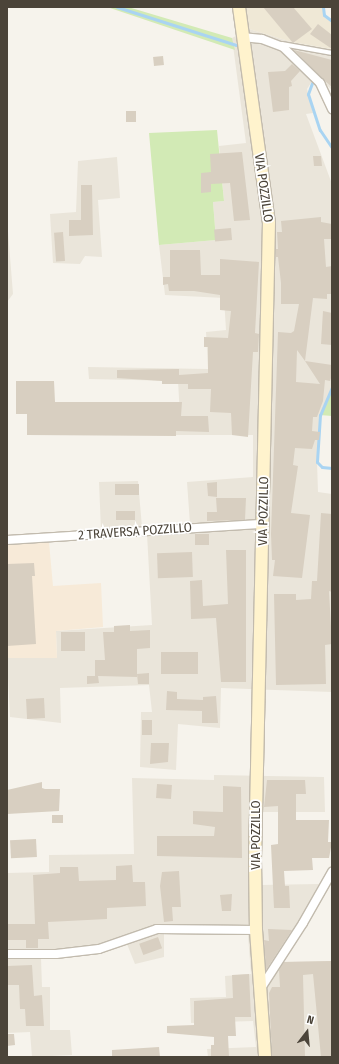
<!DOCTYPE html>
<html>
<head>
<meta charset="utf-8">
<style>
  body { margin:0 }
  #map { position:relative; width:339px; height:1064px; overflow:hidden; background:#f6f3ec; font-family:"Fira Sans Condensed",sans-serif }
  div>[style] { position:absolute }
  .residential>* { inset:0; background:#eae5da }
  .commercial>* { inset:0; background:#f7ead8 }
  .education>* { inset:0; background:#efe8d6 }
  .green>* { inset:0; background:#d2eab5 }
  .stream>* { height:3px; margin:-1.5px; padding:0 1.5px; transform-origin:1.5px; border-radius:1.5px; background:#a9d4f2 }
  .building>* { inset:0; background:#d8cfc1; transform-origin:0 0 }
  .roads { filter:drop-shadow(1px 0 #c2bbae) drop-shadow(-1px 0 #c2bbae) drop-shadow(0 1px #c2bbae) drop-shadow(0 -1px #c2bbae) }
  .service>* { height:4px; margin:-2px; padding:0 2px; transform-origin:2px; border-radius:2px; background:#fff }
  .minor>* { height:8px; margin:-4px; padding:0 4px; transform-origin:4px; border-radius:4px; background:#fff }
  .secondary>* { height:12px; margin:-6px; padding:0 6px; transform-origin:6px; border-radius:6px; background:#fff3cd }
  span { translate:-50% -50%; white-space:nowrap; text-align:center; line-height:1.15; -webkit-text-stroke:3.5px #fff; paint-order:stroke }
  .street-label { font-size:13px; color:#4b4439 }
  .frame { position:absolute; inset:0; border:8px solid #4b4439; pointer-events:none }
  .north { position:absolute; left:287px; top:1012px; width:40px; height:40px; -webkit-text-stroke:3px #fff; paint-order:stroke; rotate:16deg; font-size:11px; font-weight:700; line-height:16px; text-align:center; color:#4b4439 }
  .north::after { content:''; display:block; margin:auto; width:14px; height:18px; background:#4b4439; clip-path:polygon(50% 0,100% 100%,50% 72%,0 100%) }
</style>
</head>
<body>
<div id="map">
  <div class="residential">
    <i style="clip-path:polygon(249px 29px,292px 42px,332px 49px,332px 90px,316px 75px,307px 89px,313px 113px,306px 114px,332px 184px,332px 387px,320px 415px,317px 462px,318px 492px,332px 494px,332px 692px,221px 688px,220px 728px,178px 724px,176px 770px,140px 767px,141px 712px,152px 712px,149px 685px,60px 688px,61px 723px,10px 717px,7px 658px,57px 658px,56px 631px,152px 625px,147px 534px,101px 530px,99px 482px,138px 481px,142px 527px,190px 524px,187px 482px,253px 477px,253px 435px,159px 435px,180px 416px,178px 381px,89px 379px,88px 367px,208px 369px,206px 332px,226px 330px,224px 298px,165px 295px,159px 245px,216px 240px,213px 202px,224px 201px,219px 146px,246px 143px,232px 38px)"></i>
    <i style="clip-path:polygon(117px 157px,120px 198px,98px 200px,102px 257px,85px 256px,80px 264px,53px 263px,50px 214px,76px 212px,78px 161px)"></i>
    <i style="clip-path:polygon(7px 219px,13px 294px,7px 302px,7px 323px)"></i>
    <i style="clip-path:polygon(214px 775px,324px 777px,325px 812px,263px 812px,261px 885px,319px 884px,296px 927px,275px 958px,281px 962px,332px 961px,332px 1057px,208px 1057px,207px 1049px,256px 1047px,253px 1021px,191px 1023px,190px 998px,226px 997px,225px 976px,251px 974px,248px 935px,164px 933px,164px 957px,135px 964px,127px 944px,95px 953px,41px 958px,42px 987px,50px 987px,50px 1030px,70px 1030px,72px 1055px,32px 1057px,30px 1032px,7px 1033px,7px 873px,49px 872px,49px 855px,134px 854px,132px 778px,214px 780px)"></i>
  </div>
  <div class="commercial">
    <i style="clip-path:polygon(49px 542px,53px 586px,101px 583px,103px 627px,56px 631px,57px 658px,7px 658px,7px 544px)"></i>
  </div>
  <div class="education">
    <i style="clip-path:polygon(246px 7px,323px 7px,325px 15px,332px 21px,332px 49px,292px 42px,249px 29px)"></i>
  </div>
  <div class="green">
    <i style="clip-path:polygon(107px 7px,128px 7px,232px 38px,235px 50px)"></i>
    <i style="clip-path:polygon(217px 130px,224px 201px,213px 202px,216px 240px,159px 245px,149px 133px)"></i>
    <i style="clip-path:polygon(332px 387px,332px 416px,320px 415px)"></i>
  </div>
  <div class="stream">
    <i style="left:117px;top:7px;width:125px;rotate:17.7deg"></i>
    <i style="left:323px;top:7px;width:8px;rotate:83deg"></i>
    <i style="left:324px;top:15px;width:10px;rotate:37deg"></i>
    <i style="left:312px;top:83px;width:12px;rotate:110deg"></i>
    <i style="left:308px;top:94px;width:38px;rotate:72deg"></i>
    <i style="left:320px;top:130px;width:22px;rotate:56deg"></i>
    <i style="left:332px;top:387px;width:30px;rotate:113deg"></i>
    <i style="left:320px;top:415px;width:47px;rotate:93.7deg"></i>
    <i style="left:317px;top:462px;width:7px;rotate:45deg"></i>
    <i style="left:322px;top:467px;width:10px;rotate:6deg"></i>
  </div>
  <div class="building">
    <i style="clip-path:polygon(263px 7px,293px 7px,312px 29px,293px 43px)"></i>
    <i style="clip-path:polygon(318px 24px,332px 35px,332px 49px,310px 34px)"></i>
    <i style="clip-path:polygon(294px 50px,332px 60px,332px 87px,325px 81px)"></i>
    <i style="left:163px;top:56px;width:9px;height:10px;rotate:84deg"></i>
    <i style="clip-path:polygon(292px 64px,300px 71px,291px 81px,292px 86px,289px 87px,289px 110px,273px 112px,268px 72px,285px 71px)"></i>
    <i style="left:136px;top:111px;width:11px;height:10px;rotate:90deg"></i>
    <i style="clip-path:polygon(242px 152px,250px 220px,234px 221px,230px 183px,211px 184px,211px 192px,201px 193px,201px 173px,211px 172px,210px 154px)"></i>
    <i style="clip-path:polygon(313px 156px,321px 156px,322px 166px,314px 166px)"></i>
    <i style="clip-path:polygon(81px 185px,92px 185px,93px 235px,69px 236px,69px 220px,81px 220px)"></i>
    <i style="clip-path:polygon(evenodd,321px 217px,321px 222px,332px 224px,332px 239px,324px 239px,326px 267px,332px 266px,332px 294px,327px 294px,327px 299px,313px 298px,305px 361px,332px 365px,332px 375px,330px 381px,325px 380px,323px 401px,317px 417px,313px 417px,312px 431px,320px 432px,319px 440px,315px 440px,312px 449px,295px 448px,293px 465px,298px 466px,291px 513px,310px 515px,302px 578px,273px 576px,275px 560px,272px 560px,271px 534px,278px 332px,291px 333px,294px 331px,299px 304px,281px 304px,281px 283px,278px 257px,276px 257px,276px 249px,278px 249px,277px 232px,282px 232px,281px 221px,321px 217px,297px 350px,305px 361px,320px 384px,296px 382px,297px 350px)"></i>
    <i style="left:231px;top:228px;width:12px;height:17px;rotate:85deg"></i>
    <i style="left:63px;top:232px;width:29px;height:9px;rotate:86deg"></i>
    <i style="clip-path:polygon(170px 250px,200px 250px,201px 275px,220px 275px,220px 259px,259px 262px,255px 333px,259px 334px,258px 352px,253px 352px,248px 437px,232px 435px,231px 413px,210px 412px,211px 389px,188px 389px,188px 384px,162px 384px,162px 381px,117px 378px,117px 370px,179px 369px,179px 375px,208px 373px,208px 347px,204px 347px,204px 337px,228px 338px,231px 311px,220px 310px,220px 295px,194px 291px,169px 291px,168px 284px,163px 285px,163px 277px,170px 277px)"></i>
    <i style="clip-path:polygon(323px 311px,332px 313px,332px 345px,321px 344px)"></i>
    <i style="clip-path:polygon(16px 381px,54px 381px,55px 402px,182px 402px,181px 416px,208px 416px,209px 432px,176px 431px,176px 436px,27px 435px,27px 414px,16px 414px)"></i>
    <i style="clip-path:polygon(217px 482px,217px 497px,208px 496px,207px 483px)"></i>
    <i style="left:115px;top:484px;width:24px;height:11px"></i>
    <i style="clip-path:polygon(216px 498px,246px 498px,245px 520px,207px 521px,207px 512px,217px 512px)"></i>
    <i style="left:135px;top:511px;width:9px;height:19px;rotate:90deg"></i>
    <i style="clip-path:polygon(321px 513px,332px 514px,332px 592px,329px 591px,332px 644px,325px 645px,326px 684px,276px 685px,274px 594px,296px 594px,296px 600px,311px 599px,312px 581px,317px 581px)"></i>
    <i style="left:195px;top:534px;width:14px;height:11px"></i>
    <i style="clip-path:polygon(226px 550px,246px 550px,246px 682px,221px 682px,216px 618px,191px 619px,190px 581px,202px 580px,203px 606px,228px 604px)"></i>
    <i style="left:192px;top:552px;width:25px;height:35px;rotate:88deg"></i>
    <i style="clip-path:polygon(34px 563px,35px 576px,32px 576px,36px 644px,7px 646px,7px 564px)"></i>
    <i style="clip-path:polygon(130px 625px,130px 631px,150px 630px,150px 648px,137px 649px,137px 677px,98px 676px,99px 683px,87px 684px,87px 676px,95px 676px,95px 660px,105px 660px,103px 632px,114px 632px,114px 626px)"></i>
    <i style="left:61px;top:632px;width:24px;height:19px"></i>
    <i style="left:161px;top:652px;width:37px;height:22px"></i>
    <i style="clip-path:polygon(149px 673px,149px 684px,138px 684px,137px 674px)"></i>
    <i style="clip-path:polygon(167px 691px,177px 692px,177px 699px,203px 700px,203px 697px,216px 696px,218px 723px,202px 723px,202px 711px,166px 710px)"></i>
    <i style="left:44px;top:698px;width:20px;height:18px;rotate:87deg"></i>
    <i style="left:142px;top:720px;width:10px;height:15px"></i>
    <i style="clip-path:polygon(151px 743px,169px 743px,168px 762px,150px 764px)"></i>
    <i style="clip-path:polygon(267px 780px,305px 780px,306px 794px,296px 794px,296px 820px,329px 820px,328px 842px,332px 842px,329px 858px,312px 858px,313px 870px,284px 871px,285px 886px,289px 886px,290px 908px,274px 908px,271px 845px,278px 844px,278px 806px,264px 807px)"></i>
    <i style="clip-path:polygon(42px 782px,42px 788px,45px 789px,60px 789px,59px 811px,7px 814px,7px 790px)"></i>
    <i style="left:157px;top:784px;width:15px;height:14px;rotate:4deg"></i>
    <i style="clip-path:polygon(223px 786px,241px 787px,242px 858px,157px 856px,157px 836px,214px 836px,215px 827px,193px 824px,193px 811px,223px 812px)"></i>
    <i style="left:52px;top:815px;width:11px;height:8px"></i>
    <i style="left:36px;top:839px;width:18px;height:26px;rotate:87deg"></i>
    <i style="clip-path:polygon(132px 865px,133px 882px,145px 882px,146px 906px,107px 908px,107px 919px,48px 922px,49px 939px,38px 939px,38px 948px,26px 948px,26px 940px,7px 940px,7px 924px,35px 924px,33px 875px,60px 873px,60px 867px,78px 867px,79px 881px,116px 880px,116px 866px)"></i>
    <i style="clip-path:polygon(179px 871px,181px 907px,172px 907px,173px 921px,164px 922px,160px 886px,162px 872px)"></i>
    <i style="clip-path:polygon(232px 894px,231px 911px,222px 911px,220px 895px)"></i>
    <i style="clip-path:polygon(268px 929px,292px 930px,266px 970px,264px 940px,269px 941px)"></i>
    <i style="left:158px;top:937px;width:12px;height:20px;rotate:70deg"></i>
    <i style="clip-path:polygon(331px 961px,332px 1057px,321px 1057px,313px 974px,303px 975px,305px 1057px,272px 1057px,269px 993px,272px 987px,280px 987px,279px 970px,284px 962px)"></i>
    <i style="clip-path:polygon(32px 965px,34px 996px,42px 995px,44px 1026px,26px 1026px,25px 1009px,20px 1009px,19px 985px,7px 985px,7px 966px)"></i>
    <i style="clip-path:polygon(249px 974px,251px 1017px,235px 1017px,236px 1036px,228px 1036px,229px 1057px,211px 1057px,211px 1045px,214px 1045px,214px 1037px,167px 1033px,167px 1026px,194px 1025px,194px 1001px,233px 998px,232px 975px)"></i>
    <i style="clip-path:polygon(7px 1034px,14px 1034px,15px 1045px,7px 1046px)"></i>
    <i style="clip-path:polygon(159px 1047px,160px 1057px,112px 1057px,112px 1050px)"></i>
  </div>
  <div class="roads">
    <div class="service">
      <i style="left:282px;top:44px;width:51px;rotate:10.2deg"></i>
    </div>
    <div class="minor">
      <i style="left:242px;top:37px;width:20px;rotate:6deg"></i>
      <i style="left:262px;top:39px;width:22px;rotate:21deg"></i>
      <i style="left:283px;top:47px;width:52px;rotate:44.2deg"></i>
      <i style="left:320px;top:83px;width:29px;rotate:65deg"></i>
      <i style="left:7px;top:540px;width:257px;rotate:-3.6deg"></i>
      <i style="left:7px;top:954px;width:49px"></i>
      <i style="left:56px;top:954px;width:43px;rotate:-6.6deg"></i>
      <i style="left:99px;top:949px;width:61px;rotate:-19deg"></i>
      <i style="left:157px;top:929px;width:99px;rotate:0.6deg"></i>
      <i style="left:261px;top:988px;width:77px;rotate:-57.1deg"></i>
      <i style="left:303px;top:923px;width:59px;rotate:-60.4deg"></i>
    </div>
    <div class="secondary">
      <i style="left:239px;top:7px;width:217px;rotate:82.1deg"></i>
      <i style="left:269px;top:222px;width:638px;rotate:91.26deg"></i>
      <i style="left:255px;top:860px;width:70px;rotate:89.2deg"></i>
      <i style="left:256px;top:930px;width:127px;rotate:85.9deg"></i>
    </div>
  </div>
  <div class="street-label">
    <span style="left:263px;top:188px;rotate:82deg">VIA POZZILLO</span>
    <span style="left:264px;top:511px;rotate:-89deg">VIA POZZILLO</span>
    <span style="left:135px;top:532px;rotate:-4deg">2 TRAVERSA POZZILLO</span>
    <span style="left:256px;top:835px;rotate:-90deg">VIA POZZILLO</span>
  </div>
  <div class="frame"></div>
  <div class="north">N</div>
</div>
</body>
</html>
